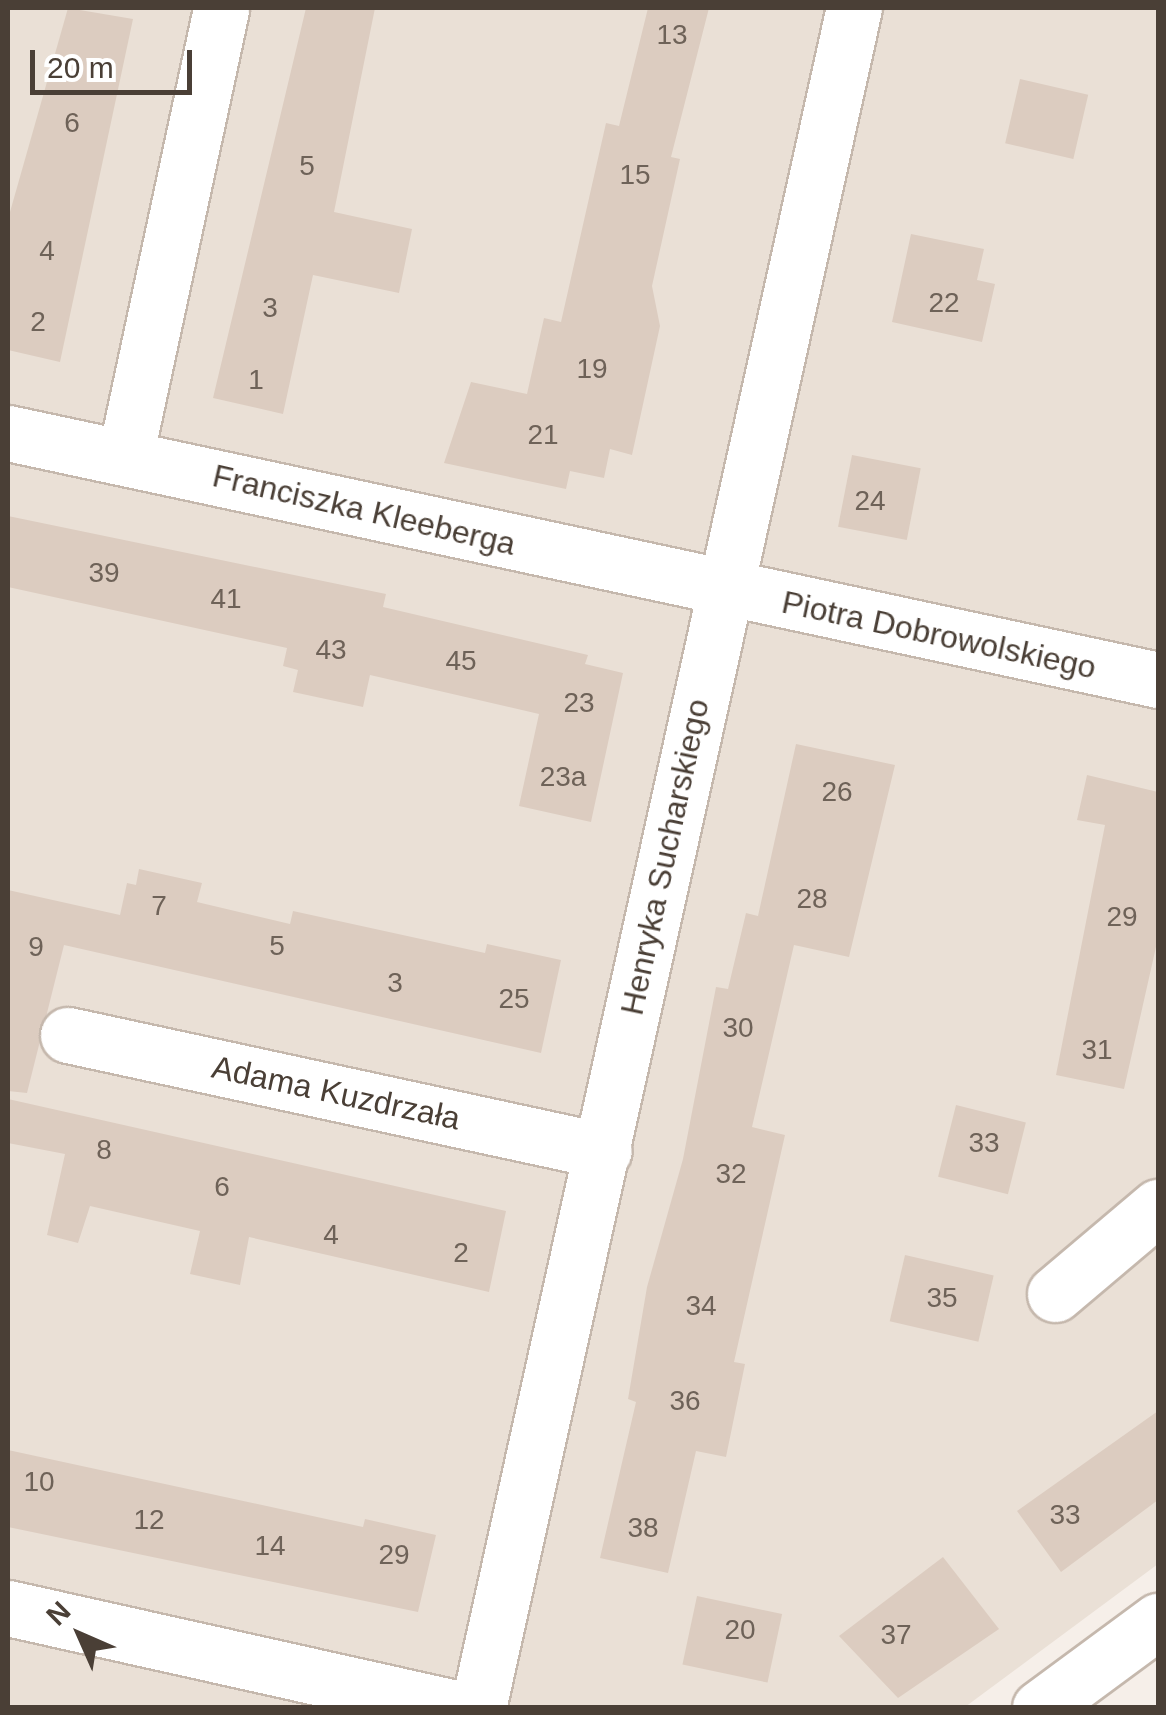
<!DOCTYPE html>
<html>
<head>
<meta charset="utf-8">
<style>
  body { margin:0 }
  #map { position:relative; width:1166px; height:1715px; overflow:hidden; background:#f6efe9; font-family:Helvetica,sans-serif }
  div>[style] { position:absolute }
  .residential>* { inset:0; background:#eae0d6 }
  .building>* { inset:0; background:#dcccc0; transform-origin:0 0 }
  .roads { filter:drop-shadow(2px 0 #c5b8ad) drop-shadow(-2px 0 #c5b8ad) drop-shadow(0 2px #c5b8ad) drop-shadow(0 -2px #c5b8ad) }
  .minor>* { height:55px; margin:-27.5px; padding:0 27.5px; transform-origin:27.5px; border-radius:27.5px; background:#fff }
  span { translate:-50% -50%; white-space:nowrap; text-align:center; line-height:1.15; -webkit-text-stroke:8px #fff; paint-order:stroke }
  .number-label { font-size:28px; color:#6e6258 }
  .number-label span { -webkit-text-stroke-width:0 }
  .street-label { font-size:32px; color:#4a3f36 }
  .frame { position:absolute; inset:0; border:10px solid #4a3f36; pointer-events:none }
  .north { position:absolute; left:30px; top:1585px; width:100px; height:100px; -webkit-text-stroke:8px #fff; paint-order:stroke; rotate:315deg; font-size:28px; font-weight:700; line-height:40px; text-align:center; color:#4a3f36 }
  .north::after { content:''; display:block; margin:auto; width:35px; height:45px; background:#4a3f36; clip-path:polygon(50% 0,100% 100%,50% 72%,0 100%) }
  .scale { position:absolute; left:30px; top:50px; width:162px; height:45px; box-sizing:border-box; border:5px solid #4a3f36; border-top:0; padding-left:12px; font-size:30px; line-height:35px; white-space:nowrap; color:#4a3f36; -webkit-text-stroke:8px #fff; paint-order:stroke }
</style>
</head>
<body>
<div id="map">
  <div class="residential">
    <i style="clip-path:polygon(8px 8px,1158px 8px,1158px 1564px,965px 1707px,8px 1708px)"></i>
  </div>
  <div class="building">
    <i style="clip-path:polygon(68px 8px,133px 19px,60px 362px,8px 350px,8px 219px)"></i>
    <i style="clip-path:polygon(306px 8px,375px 8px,334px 212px,412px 229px,399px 293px,313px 275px,283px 414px,213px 398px)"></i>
    <i style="clip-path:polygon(648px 8px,709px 8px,671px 157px,680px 159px,652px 286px,660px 326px,632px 455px,610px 449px,604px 478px,570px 471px,566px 489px,444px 463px,471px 382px,527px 394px,544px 318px,561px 322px,606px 123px,619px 126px)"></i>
    <i style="left:1020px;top:79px;width:70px;height:66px;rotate:13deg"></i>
    <i style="clip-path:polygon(911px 234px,984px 249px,977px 280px,995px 284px,982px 342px,892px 322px)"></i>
    <i style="left:852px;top:455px;width:70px;height:73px;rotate:11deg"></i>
    <i style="clip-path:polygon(8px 516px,386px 594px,383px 607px,588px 655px,585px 664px,623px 673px,591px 822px,519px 806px,539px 714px,370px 675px,363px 707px,293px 692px,298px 670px,283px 666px,287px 648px,8px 587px)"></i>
    <i style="clip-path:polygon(796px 744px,895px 765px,849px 957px,794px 945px,752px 1127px,785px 1135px,734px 1362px,745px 1364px,726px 1457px,696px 1451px,668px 1573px,600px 1558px,636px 1402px,628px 1399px,647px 1287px,683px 1159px,716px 987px,728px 989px,746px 913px,758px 916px)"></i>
    <i style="clip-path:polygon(1087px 775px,1158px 792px,1158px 938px,1124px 1089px,1056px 1075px,1105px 825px,1077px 820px)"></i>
    <i style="clip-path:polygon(139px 869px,202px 883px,197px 902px,290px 924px,293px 911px,485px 953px,487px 944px,561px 960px,541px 1053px,64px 945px,27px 1093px,8px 1091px,8px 890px,120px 915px,127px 883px,136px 885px)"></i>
    <i style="clip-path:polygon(8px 1099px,506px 1211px,489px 1292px,249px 1237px,240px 1285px,190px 1274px,200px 1231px,90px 1206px,78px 1243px,47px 1235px,65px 1154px,8px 1143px)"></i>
    <i style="left:956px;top:1105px;width:72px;height:74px;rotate:14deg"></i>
    <i style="left:905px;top:1255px;width:91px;height:68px;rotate:13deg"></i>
    <i style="clip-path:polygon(1158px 1411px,1158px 1500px,1061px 1572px,1017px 1511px)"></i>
    <i style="clip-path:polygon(8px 1450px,363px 1527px,365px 1519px,436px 1535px,418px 1612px,8px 1527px)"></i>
    <i style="clip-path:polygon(943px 1557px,999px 1629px,898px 1698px,839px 1636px)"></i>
    <i style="left:697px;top:1596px;width:87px;height:70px;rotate:12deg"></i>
  </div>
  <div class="roads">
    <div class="minor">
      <i style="left:8px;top:433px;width:1176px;rotate:12.12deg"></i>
      <i style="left:125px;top:457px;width:459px;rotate:-77.9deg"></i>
      <i style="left:68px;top:1035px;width:548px;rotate:12.21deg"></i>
      <i style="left:1055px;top:1294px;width:135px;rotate:-40.2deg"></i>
      <i style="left:8px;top:1608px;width:460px;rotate:12.6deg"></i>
      <i style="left:478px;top:1708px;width:1741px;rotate:-77.53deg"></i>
      <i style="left:1040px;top:1708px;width:147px;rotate:-36.4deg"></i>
    </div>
  </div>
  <div class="number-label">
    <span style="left:672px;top:35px">13</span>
    <span style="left:72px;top:123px">6</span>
    <span style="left:307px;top:166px">5</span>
    <span style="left:635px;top:175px">15</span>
    <span style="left:47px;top:251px">4</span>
    <span style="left:944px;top:303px">22</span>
    <span style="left:270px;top:308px">3</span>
    <span style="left:38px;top:322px">2</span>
    <span style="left:592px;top:369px">19</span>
    <span style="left:256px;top:380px">1</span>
    <span style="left:543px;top:435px">21</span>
    <span style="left:870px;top:501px">24</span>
    <span style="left:104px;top:573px">39</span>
    <span style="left:226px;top:599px">41</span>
    <span style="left:331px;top:650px">43</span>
    <span style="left:461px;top:661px">45</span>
    <span style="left:579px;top:703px">23</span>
    <span style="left:563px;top:777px">23a</span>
    <span style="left:837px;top:792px">26</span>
    <span style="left:812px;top:899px">28</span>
    <span style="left:159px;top:906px">7</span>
    <span style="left:1122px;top:917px">29</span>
    <span style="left:277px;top:946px">5</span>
    <span style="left:36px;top:947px">9</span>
    <span style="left:395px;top:983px">3</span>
    <span style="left:514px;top:999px">25</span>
    <span style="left:738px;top:1028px">30</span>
    <span style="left:1097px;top:1050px">31</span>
    <span style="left:984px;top:1143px">33</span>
    <span style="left:104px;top:1150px">8</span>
    <span style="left:731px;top:1174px">32</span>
    <span style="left:222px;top:1187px">6</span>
    <span style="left:331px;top:1235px">4</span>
    <span style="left:461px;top:1253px">2</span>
    <span style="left:942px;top:1298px">35</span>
    <span style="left:701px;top:1306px">34</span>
    <span style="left:685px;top:1401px">36</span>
    <span style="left:39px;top:1482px">10</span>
    <span style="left:1065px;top:1515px">33</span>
    <span style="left:149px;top:1520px">12</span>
    <span style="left:643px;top:1528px">38</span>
    <span style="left:270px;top:1546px">14</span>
    <span style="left:394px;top:1555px">29</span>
    <span style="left:740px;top:1630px">20</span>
    <span style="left:896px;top:1635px">37</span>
  </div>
  <div class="street-label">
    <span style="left:364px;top:510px;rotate:13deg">Franciszka Kleeberga</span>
    <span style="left:939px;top:635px;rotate:12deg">Piotra Dobrowolskiego</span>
    <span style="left:665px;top:857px;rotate:-78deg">Henryka Sucharskiego</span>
    <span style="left:336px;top:1093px;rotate:12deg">Adama Kuzdrzała</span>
  </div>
  <div class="frame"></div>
  <div class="north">N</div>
  <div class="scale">20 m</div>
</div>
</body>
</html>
